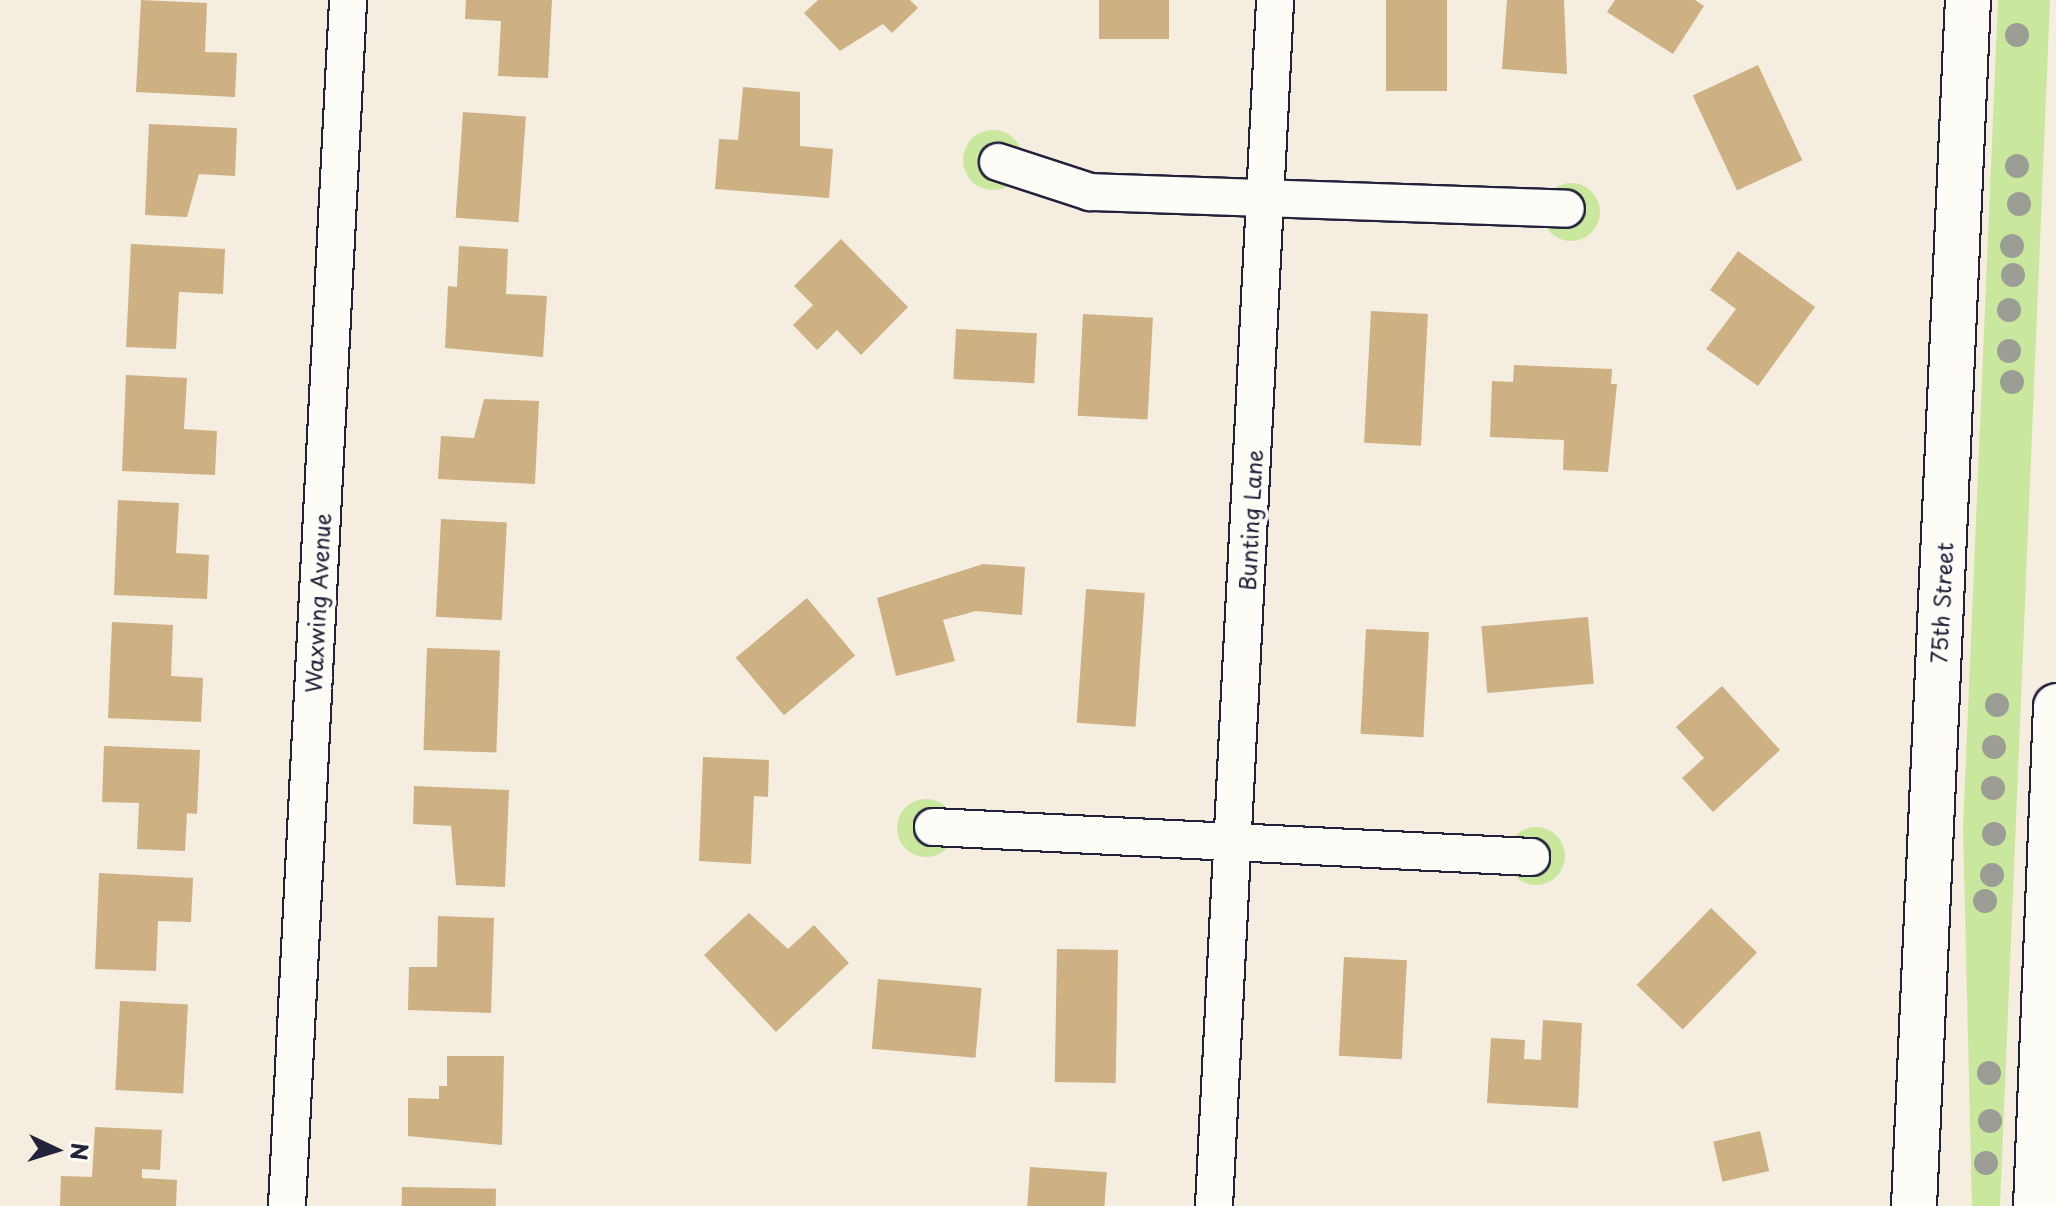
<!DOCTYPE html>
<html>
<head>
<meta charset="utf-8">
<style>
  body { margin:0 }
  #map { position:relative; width:2056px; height:1206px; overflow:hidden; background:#f4ede0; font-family:"Playpen Sans",sans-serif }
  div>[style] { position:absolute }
  .green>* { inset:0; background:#cae79e }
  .round { border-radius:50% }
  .building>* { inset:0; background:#ceb183; transform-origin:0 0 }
  .roads { filter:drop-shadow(2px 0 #22223b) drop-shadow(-2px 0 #22223b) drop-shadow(0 2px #22223b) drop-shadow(0 -2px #22223b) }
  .minor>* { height:36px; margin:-18px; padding:0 18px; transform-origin:18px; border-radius:18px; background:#fdfcf7 }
  .secondary>* { height:44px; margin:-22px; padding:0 22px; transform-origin:22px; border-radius:22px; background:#fdfcf7 }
  .trees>* { width:24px; height:24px; margin:-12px; border-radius:50%; background:#9c9e96 }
  span { translate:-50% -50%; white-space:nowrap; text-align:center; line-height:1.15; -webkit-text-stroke:8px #fdfcf7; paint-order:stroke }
  .street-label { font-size:22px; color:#22223b }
  .north { position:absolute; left:16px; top:1110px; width:80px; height:80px; -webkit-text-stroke:6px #fdfcf7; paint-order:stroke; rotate:94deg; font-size:22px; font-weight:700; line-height:32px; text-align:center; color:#22223b }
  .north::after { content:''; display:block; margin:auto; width:28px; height:36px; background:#22223b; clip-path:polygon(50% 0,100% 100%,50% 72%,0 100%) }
</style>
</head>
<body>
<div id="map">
  <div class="green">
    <i style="clip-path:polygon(1998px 0,2050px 0,2000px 1206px,1972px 1206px,1963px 828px)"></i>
    <i class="round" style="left:963px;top:130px;width:60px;height:60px"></i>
    <i class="round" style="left:1542px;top:183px;width:58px;height:58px"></i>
    <i class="round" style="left:897px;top:799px;width:58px;height:58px"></i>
    <i class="round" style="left:1507px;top:827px;width:58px;height:58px"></i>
  </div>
  <div class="building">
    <i style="clip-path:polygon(141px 0,207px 3px,205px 52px,237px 53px,235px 97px,136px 92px)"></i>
    <i style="clip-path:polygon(466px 0,552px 0,548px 78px,498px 76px,501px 21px,465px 19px)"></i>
    <i style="clip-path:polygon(818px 0,910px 0,918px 8px,892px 33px,883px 24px,840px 51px,804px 13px)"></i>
    <i style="left:1099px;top:0;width:70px;height:39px"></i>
    <i style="left:1386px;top:0;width:61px;height:91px"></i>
    <i style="clip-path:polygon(1507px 0,1564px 0,1567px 74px,1502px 69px)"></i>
    <i style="clip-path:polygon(1615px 0,1695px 0,1704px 6px,1673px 54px,1607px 12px)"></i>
    <i style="left:1758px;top:65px;width:105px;height:72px;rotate:65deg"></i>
    <i style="clip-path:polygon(743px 87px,800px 92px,800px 146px,833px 149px,829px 198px,715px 189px,719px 139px,738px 140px)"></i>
    <i style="left:463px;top:112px;width:63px;height:106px;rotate:4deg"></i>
    <i style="clip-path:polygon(149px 124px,237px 128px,235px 176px,199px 174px,187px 217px,145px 215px)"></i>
    <i style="clip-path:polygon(841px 239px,908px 307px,861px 355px,837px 330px,817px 350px,793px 325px,813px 305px,794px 286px)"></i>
    <i style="clip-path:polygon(131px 244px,225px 249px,223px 294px,179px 292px,176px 349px,126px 347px)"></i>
    <i style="clip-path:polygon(459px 246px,508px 249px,506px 294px,547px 296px,543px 357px,445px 348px,448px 286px,457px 287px)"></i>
    <i style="clip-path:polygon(1738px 251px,1815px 307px,1758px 386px,1706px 349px,1736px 309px,1710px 290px)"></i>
    <i style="left:1371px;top:311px;width:57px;height:132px;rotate:3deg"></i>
    <i style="left:1083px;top:314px;width:70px;height:102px;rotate:3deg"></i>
    <i style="left:956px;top:329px;width:81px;height:50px;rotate:3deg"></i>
    <i style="clip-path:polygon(1514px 365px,1612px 369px,1611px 384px,1617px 384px,1608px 472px,1563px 470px,1564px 440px,1490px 437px,1492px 381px,1513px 382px)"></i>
    <i style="clip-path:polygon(126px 375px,187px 378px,184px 429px,217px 431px,215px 475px,122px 471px)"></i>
    <i style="clip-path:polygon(484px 399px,539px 401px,535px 484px,438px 479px,441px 436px,474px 438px)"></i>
    <i style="clip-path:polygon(118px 500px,179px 503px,176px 553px,209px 555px,207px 599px,114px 595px)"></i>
    <i style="left:441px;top:519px;width:66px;height:98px;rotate:3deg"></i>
    <i style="clip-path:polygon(983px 564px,1025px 567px,1022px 615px,976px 611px,943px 620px,955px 661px,896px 676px,877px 598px)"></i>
    <i style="left:1086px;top:589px;width:59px;height:134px;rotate:4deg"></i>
    <i style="left:807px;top:598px;width:75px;height:93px;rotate:50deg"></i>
    <i style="left:1588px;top:617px;width:67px;height:107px;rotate:85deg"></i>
    <i style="clip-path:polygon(112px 622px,173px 625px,171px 676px,203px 678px,201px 722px,108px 718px)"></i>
    <i style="left:1366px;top:629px;width:63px;height:105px;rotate:3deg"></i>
    <i style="left:427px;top:648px;width:73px;height:102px;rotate:2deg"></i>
    <i style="clip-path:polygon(1722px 686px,1780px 750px,1713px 812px,1682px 778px,1704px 758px,1676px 727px)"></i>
    <i style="clip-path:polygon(104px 746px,200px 750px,197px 814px,187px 813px,185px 851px,137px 849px,139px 803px,102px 802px)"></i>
    <i style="clip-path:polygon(703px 757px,769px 760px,768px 797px,754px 796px,751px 864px,699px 861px)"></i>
    <i style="clip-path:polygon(414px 786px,509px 790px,505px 887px,456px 885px,451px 826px,413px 824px)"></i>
    <i style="clip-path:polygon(99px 873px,193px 878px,191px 922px,158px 921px,156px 971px,95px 969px)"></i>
    <i style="left:1711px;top:908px;width:64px;height:107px;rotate:44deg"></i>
    <i style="clip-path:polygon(749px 913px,788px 949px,814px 925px,849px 963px,776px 1032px,704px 955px)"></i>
    <i style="clip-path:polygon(438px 916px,494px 918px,491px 1013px,408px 1010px,409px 967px,437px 967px)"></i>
    <i style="left:1057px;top:949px;width:61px;height:133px;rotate:1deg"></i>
    <i style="left:1344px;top:957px;width:63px;height:99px;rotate:3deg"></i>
    <i style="left:878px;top:979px;width:104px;height:70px;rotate:5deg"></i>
    <i style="left:120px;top:1001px;width:68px;height:89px;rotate:3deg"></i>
    <i style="clip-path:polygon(1543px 1020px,1582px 1023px,1578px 1108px,1487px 1103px,1491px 1038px,1525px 1040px,1524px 1059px,1541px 1060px)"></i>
    <i style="clip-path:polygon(447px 1056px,504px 1056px,502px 1145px,408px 1136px,408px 1098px,439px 1099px,439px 1086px,447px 1086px)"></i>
    <i style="clip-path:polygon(95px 1127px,162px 1130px,160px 1170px,142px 1169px,142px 1178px,177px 1180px,176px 1206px,60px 1206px,61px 1176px,92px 1177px)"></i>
    <i style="left:1760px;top:1131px;width:41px;height:48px;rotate:77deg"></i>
    <i style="left:1030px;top:1167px;width:77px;height:39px;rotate:4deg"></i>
    <i style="left:402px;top:1187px;width:94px;height:19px;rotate:1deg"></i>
  </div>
  <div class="roads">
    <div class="minor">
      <i style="left:998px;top:162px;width:97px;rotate:18.1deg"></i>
      <i style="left:1090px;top:192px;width:476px;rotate:2deg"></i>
      <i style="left:933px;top:827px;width:599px;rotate:2.87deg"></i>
      <i style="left:287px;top:1206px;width:1208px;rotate:-87.1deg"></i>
      <i style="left:1214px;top:1206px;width:1208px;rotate:-87.1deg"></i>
    </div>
    <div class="secondary">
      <i style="left:1914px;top:1206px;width:1207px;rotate:-87.44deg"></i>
      <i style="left:2036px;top:1206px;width:500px;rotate:-87.71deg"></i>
    </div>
  </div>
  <div class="trees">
    <i style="left:2017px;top:35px"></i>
    <i style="left:2017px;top:166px"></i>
    <i style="left:2019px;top:204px"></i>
    <i style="left:2012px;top:246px"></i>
    <i style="left:2013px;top:275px"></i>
    <i style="left:2009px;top:310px"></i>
    <i style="left:2009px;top:351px"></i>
    <i style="left:2012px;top:382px"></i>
    <i style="left:1997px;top:705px"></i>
    <i style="left:1994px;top:747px"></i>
    <i style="left:1993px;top:788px"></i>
    <i style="left:1994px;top:834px"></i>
    <i style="left:1992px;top:875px"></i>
    <i style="left:1985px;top:901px"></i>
    <i style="left:1989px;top:1073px"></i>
    <i style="left:1990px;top:1121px"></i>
    <i style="left:1986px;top:1163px"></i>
  </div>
  <div class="street-label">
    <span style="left:1250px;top:520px;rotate:-87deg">Bunting Lane</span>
    <span style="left:317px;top:603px;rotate:-87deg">Waxwing Avenue</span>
    <span style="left:1941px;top:603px;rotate:-87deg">75th Street</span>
  </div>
  <div class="north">N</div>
</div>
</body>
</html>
